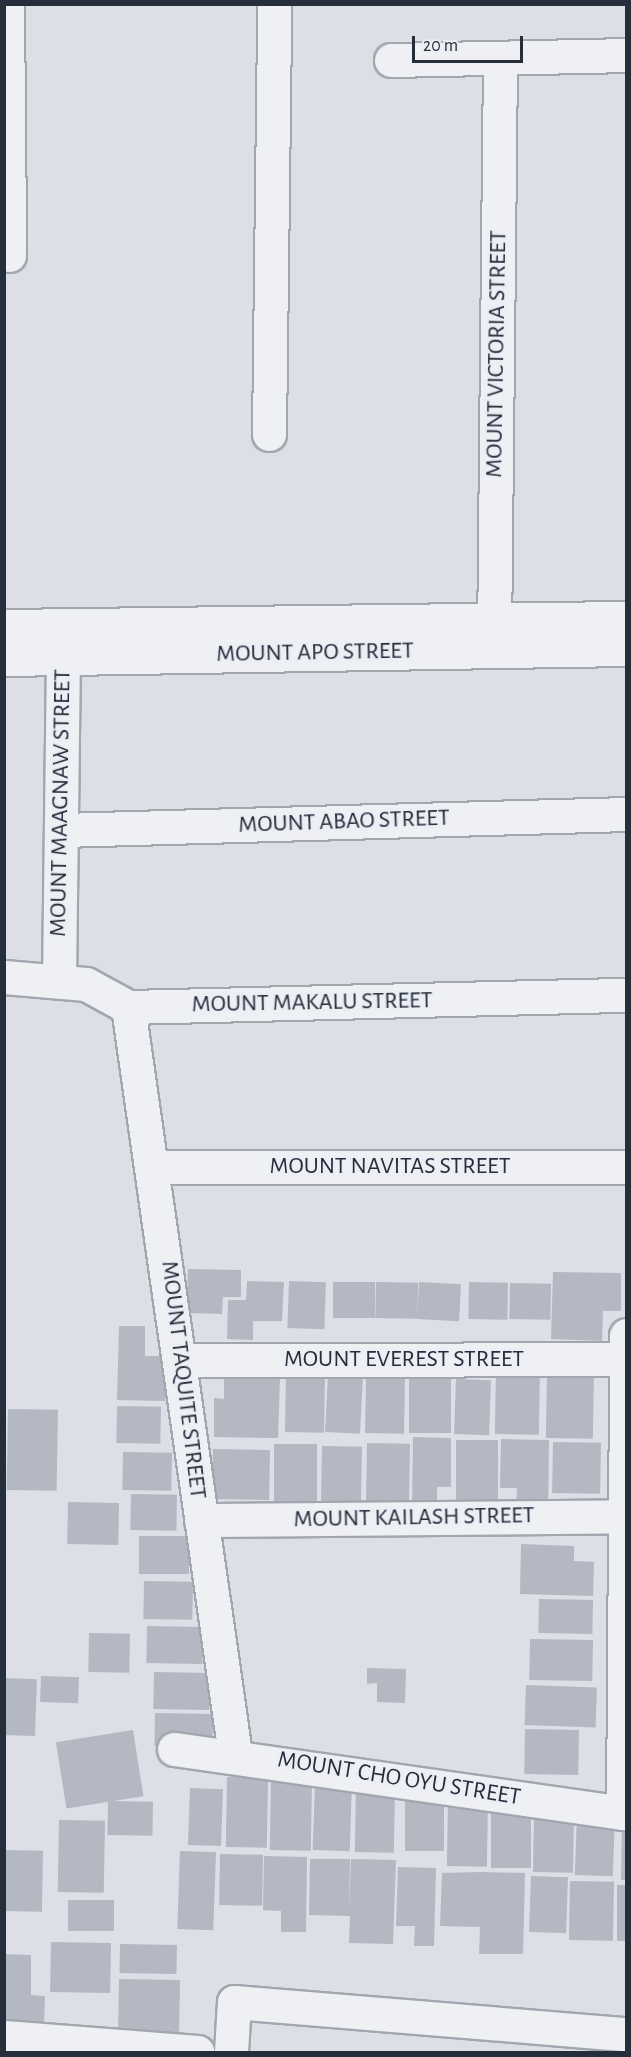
<!DOCTYPE html>
<html>
<head>
<meta charset="utf-8">
<style>
  body { margin:0 }
  #map { position:relative; width:631px; height:2057px; overflow:hidden; background:#dcdfe6; font-family:"Alegreya Sans",sans-serif }
  div>[style] { position:absolute }
  .building>* { inset:0; background:#b3b8c2; transform-origin:0 0 }
  .roads { filter:drop-shadow(2px 0 #a2a6af) drop-shadow(-2px 0 #a2a6af) drop-shadow(0 2px #a2a6af) drop-shadow(0 -2px #a2a6af) }
  .minor>* { height:33px; margin:-16.5px; padding:0 16.5px; transform-origin:16.5px; border-radius:16.5px; background:#eef0f4 }
  span { translate:-50% -50%; white-space:nowrap; text-align:center; line-height:1.15; -webkit-text-stroke:5px #ebeef4; paint-order:stroke }
  .street-label { font-size:24px; color:#262d3b }
  .frame { position:absolute; inset:0; border:6px solid #262d3b; pointer-events:none }
  .scale { position:absolute; left:412px; top:36px; width:111px; height:27px; box-sizing:border-box; border:3px solid #262d3b; border-top:0; padding-left:8px; font-size:18px; line-height:21px; white-space:nowrap; color:#262d3b; -webkit-text-stroke:4px #ebeef4; paint-order:stroke }
</style>
</head>
<body>
<div id="map">
  <div class="building">
    <i style="clip-path:polygon(188px 1269px,241px 1270px,241px 1297px,223px 1297px,222px 1314px,187px 1313px)"></i>
    <i style="clip-path:polygon(553px 1272px,621px 1273px,621px 1311px,603px 1311px,602px 1341px,551px 1339px)"></i>
    <i style="clip-path:polygon(247px 1281px,284px 1282px,282px 1321px,253px 1321px,253px 1340px,227px 1339px,228px 1300px,246px 1300px)"></i>
    <i style="left:289px;top:1281px;width:37px;height:47px;rotate:2deg"></i>
    <i style="left:333px;top:1282px;width:42px;height:36px"></i>
    <i style="left:376px;top:1282px;width:42px;height:36px;rotate:1deg"></i>
    <i style="left:419px;top:1282px;width:42px;height:37px;rotate:3deg"></i>
    <i style="left:469px;top:1282px;width:39px;height:37px;rotate:1deg"></i>
    <i style="left:510px;top:1283px;width:41px;height:36px;rotate:1deg"></i>
    <i style="clip-path:polygon(119px 1326px,145px 1326px,145px 1356px,166px 1356px,165px 1401px,117px 1400px)"></i>
    <i style="left:496px;top:1368px;width:44px;height:66px;rotate:1deg"></i>
    <i style="left:547px;top:1373px;width:47px;height:65px;rotate:1deg"></i>
    <i style="left:286px;top:1374px;width:39px;height:58px;rotate:1deg"></i>
    <i style="left:328px;top:1375px;width:35px;height:57px;rotate:3deg"></i>
    <i style="clip-path:polygon(224px 1377px,280px 1378px,278px 1438px,214px 1437px,214px 1398px,224px 1399px)"></i>
    <i style="left:366px;top:1377px;width:39px;height:56px;rotate:1deg"></i>
    <i style="left:409px;top:1378px;width:42px;height:55px"></i>
    <i style="left:456px;top:1379px;width:35px;height:55px;rotate:2deg"></i>
    <i style="left:117px;top:1406px;width:44px;height:37px;rotate:1deg"></i>
    <i style="left:8px;top:1409px;width:50px;height:81px;rotate:1deg"></i>
    <i style="clip-path:polygon(413px 1437px,451px 1438px,451px 1487px,437px 1487px,437px 1510px,412px 1509px)"></i>
    <i style="clip-path:polygon(501px 1439px,549px 1440px,548px 1515px,516px 1514px,517px 1488px,500px 1488px)"></i>
    <i style="left:456px;top:1440px;width:42px;height:72px"></i>
    <i style="left:553px;top:1442px;width:48px;height:51px;rotate:1deg"></i>
    <i style="left:367px;top:1443px;width:43px;height:65px;rotate:1deg"></i>
    <i style="left:274px;top:1444px;width:43px;height:64px"></i>
    <i style="left:322px;top:1446px;width:40px;height:64px;rotate:1deg"></i>
    <i style="left:213px;top:1449px;width:57px;height:50px;rotate:1deg"></i>
    <i style="left:123px;top:1452px;width:49px;height:38px;rotate:1deg"></i>
    <i style="left:131px;top:1494px;width:46px;height:36px;rotate:1deg"></i>
    <i style="left:68px;top:1502px;width:51px;height:42px;rotate:1deg"></i>
    <i style="left:139px;top:1536px;width:50px;height:38px"></i>
    <i style="clip-path:polygon(521px 1544px,574px 1546px,574px 1561px,594px 1562px,593px 1596px,520px 1594px)"></i>
    <i style="left:144px;top:1581px;width:49px;height:38px;rotate:1deg"></i>
    <i style="left:539px;top:1599px;width:54px;height:34px;rotate:1deg"></i>
    <i style="left:147px;top:1626px;width:56px;height:37px;rotate:1deg"></i>
    <i style="left:89px;top:1633px;width:41px;height:39px;rotate:1deg"></i>
    <i style="left:530px;top:1639px;width:63px;height:41px;rotate:1deg"></i>
    <i style="clip-path:polygon(367px 1668px,406px 1669px,405px 1703px,377px 1702px,377px 1683px,367px 1684px)"></i>
    <i style="left:154px;top:1672px;width:56px;height:37px;rotate:1deg"></i>
    <i style="left:41px;top:1676px;width:38px;height:26px;rotate:2deg"></i>
    <i style="left:4px;top:1678px;width:33px;height:57px;rotate:2deg"></i>
    <i style="left:526px;top:1685px;width:71px;height:40px;rotate:2deg"></i>
    <i style="left:155px;top:1713px;width:58px;height:33px;rotate:1deg"></i>
    <i style="left:525px;top:1729px;width:54px;height:45px;rotate:1deg"></i>
    <i style="left:133px;top:1730px;width:67px;height:78px;rotate:81deg"></i>
    <i style="left:227px;top:1777px;width:41px;height:70px;rotate:1deg"></i>
    <i style="left:271px;top:1781px;width:41px;height:69px;rotate:1deg"></i>
    <i style="left:315px;top:1783px;width:37px;height:67px;rotate:2deg"></i>
    <i style="left:356px;top:1785px;width:39px;height:67px;rotate:1deg"></i>
    <i style="left:190px;top:1788px;width:33px;height:57px;rotate:2deg"></i>
    <i style="left:405px;top:1797px;width:39px;height:54px"></i>
    <i style="left:108px;top:1801px;width:45px;height:34px;rotate:1deg"></i>
    <i style="left:448px;top:1801px;width:40px;height:65px;rotate:1deg"></i>
    <i style="left:491px;top:1811px;width:40px;height:57px"></i>
    <i style="left:534px;top:1813px;width:40px;height:59px;rotate:1deg"></i>
    <i style="left:577px;top:1813px;width:38px;height:62px;rotate:2deg"></i>
    <i style="left:59px;top:1820px;width:46px;height:72px;rotate:1deg"></i>
    <i style="clip-path:polygon(622px 1820px,626px 1820px,626px 1880px,621px 1880px)"></i>
    <i style="left:4px;top:1850px;width:39px;height:61px;rotate:1deg"></i>
    <i style="left:180px;top:1851px;width:36px;height:78px;rotate:2deg"></i>
    <i style="left:220px;top:1854px;width:43px;height:51px;rotate:1deg"></i>
    <i style="clip-path:polygon(264px 1856px,307px 1857px,306px 1932px,281px 1932px,281px 1911px,263px 1910px)"></i>
    <i style="clip-path:polygon(310px 1859px,350px 1859px,349px 1911px,351px 1859px,396px 1860px,393px 1944px,349px 1943px,350px 1916px,309px 1915px)"></i>
    <i style="clip-path:polygon(398px 1867px,436px 1868px,434px 1946px,414px 1946px,415px 1926px,396px 1926px)"></i>
    <i style="clip-path:polygon(481px 1872px,525px 1873px,523px 1954px,479px 1954px,480px 1927px,440px 1926px,442px 1873px)"></i>
    <i style="left:531px;top:1876px;width:37px;height:56px;rotate:2deg"></i>
    <i style="left:570px;top:1881px;width:44px;height:59px;rotate:1deg"></i>
    <i style="left:617px;top:1885px;width:9px;height:56px"></i>
    <i style="left:68px;top:1900px;width:46px;height:31px"></i>
    <i style="left:51px;top:1942px;width:60px;height:50px;rotate:1deg"></i>
    <i style="left:120px;top:1944px;width:57px;height:29px;rotate:1deg"></i>
    <i style="clip-path:polygon(4px 1954px,31px 1955px,31px 1995px,45px 1996px,44px 2027px,4px 2026px)"></i>
    <i style="left:119px;top:1979px;width:61px;height:56px;rotate:1deg"></i>
  </div>
  <div class="roads">
    <div class="minor">
      <i style="left:7px;top:4px;width:251px;rotate:89.5deg"></i>
      <i style="left:391px;top:60px;width:235px;rotate:-1.2deg"></i>
      <i style="left:269px;top:434px;width:430px;rotate:-89.3deg"></i>
      <i style="left:4px;top:626px;width:622px;rotate:-0.74deg"></i>
      <i style="left:494px;top:641px;width:583px;rotate:-89.41deg"></i>
      <i style="left:4px;top:659px;width:622px;rotate:-0.92deg"></i>
      <i style="left:62px;top:830px;width:564px;rotate:-1.62deg"></i>
      <i style="left:4px;top:977px;width:82px;rotate:4.9deg"></i>
      <i style="left:86px;top:984px;width:48px;rotate:28.7deg"></i>
      <i style="left:128px;top:1007px;width:498px;rotate:-1.4deg"></i>
      <i style="left:59px;top:981px;width:343px;rotate:-89.3deg"></i>
      <i style="left:128px;top:1007px;width:755px;rotate:81.85deg"></i>
      <i style="left:154px;top:1167px;width:472px"></i>
      <i style="left:182px;top:1360px;width:444px;rotate:-0.1deg"></i>
      <i style="left:201px;top:1520px;width:425px;rotate:-0.5deg"></i>
      <i style="left:174px;top:1749px;width:457px;rotate:8.1deg"></i>
      <i style="left:623px;top:1813px;width:478px;rotate:-89.6deg"></i>
      <i style="left:4px;top:2037px;width:194px;rotate:4.4deg"></i>
      <i style="left:231px;top:2052px;width:50px;rotate:-86.6deg"></i>
      <i style="left:234px;top:2002px;width:393px;rotate:4.7deg"></i>
    </div>
  </div>
  <div class="street-label">
    <span style="left:497px;top:354px;rotate:-89deg">MOUNT VICTORIA STREET</span>
    <span style="left:315px;top:653px;rotate:-1deg">MOUNT APO STREET</span>
    <span style="left:61px;top:803px;rotate:-89deg">MOUNT MAAGNAW STREET</span>
    <span style="left:344px;top:822px;rotate:-2deg">MOUNT ABAO STREET</span>
    <span style="left:312px;top:1003px;rotate:-1deg">MOUNT MAKALU STREET</span>
    <span style="left:390px;top:1167px">MOUNT NAVITAS STREET</span>
    <span style="left:404px;top:1360px">MOUNT EVEREST STREET</span>
    <span style="left:183px;top:1380px;rotate:83deg">MOUNT TAQUITE STREET</span>
    <span style="left:414px;top:1518px;rotate:-1deg">MOUNT KAILASH STREET</span>
    <span style="left:399px;top:1779px;rotate:9deg">MOUNT CHO OYU STREET</span>
  </div>
  <div class="frame"></div>
  <div class="scale">20 m</div>
</div>
</body>
</html>
